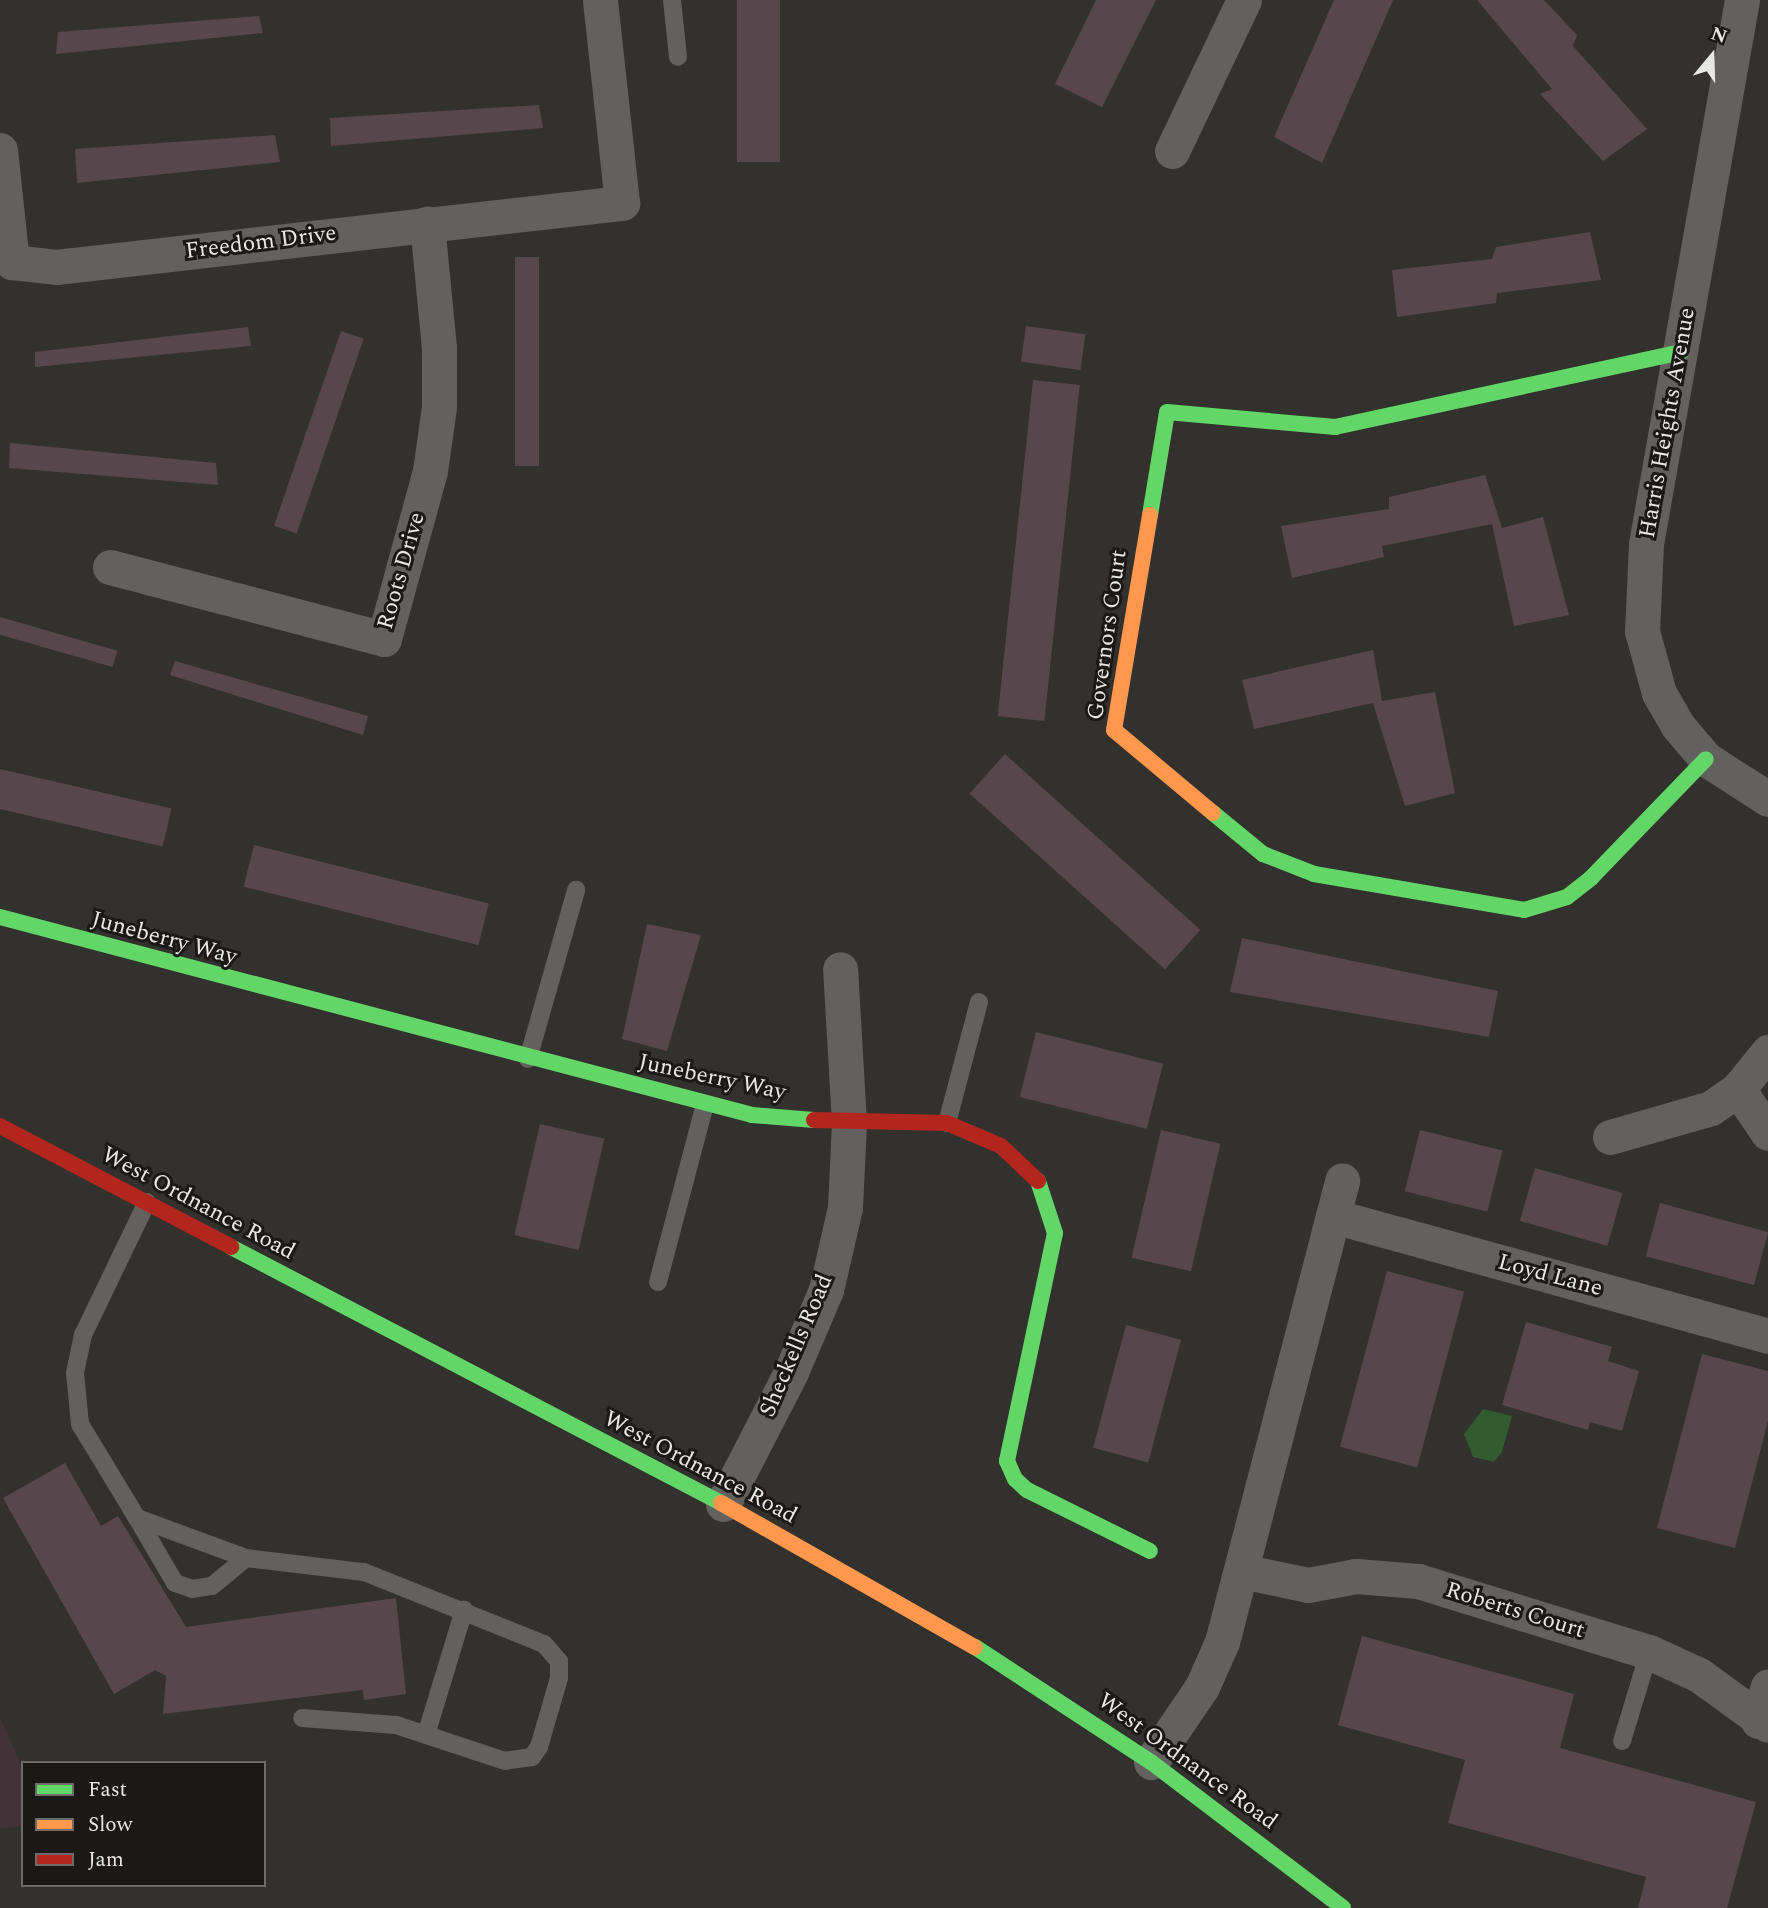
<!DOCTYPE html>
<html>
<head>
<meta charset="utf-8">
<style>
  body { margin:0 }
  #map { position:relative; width:1768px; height:1908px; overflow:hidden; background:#32312e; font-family:Spectral,serif }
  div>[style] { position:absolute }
  .education>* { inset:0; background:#433339 }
  .green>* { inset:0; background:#325b2f }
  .building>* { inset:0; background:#57474c; transform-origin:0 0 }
  .lane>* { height:18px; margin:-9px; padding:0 9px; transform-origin:9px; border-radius:9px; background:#62615f }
  .street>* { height:35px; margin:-17.5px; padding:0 17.5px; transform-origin:17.5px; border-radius:17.5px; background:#62615f }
  .fast>* { height:16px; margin:-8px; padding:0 8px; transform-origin:8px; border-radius:8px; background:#63d668 }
  .slow>* { height:16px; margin:-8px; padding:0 8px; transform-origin:8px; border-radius:8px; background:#ff974d }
  .jam>* { height:16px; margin:-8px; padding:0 8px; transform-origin:8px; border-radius:8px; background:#b3261e }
  span { translate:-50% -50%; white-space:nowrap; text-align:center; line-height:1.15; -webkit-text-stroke:6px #1a1917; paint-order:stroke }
  .street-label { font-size:23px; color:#e7e7e4 }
  .legend { position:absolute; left:21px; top:1761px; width:245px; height:126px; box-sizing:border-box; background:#1a1917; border:2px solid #6c6b69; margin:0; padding:9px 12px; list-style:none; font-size:21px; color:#e7e7e4 }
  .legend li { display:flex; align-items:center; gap:14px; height:35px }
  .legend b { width:35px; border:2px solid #6c6b69 }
  .north { position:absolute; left:1677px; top:21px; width:70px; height:70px; -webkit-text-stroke:5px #1a1917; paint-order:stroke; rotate:19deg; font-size:19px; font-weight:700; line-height:28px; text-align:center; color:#e7e7e4 }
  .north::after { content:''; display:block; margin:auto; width:24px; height:32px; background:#e7e7e4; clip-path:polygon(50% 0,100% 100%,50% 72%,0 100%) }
</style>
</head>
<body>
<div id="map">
  <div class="education">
    <i style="clip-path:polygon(0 1718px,23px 1768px,23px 1826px,0 1829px)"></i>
  </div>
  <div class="green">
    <i style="clip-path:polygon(1483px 1409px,1512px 1416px,1502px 1452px,1494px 1462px,1473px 1457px,1464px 1434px)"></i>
  </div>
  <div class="building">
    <i style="left:737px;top:0;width:43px;height:162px"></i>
    <i style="clip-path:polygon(1096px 0,1156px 0,1102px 107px,1055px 84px)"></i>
    <i style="clip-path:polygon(1334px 0,1393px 0,1322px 163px,1274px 137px)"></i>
    <i style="clip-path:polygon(1477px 0,1544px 0,1577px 35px,1573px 46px,1647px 129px,1603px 161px,1540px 94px,1552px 89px)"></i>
    <i style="clip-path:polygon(259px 16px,263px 33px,56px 54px,58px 32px)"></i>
    <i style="clip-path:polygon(539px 105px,543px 128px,331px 146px,330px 118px)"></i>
    <i style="clip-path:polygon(275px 135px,280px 162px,77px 183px,75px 149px)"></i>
    <i style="clip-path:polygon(1590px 232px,1601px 280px,1497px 293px,1496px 303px,1397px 317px,1392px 270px,1492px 259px,1496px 247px)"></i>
    <i style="left:515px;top:257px;width:24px;height:209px"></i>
    <i style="left:1026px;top:326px;width:60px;height:36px;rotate:8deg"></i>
    <i style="clip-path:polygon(248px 327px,251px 346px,35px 367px,35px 352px)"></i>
    <i style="left:341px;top:331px;width:24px;height:206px;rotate:19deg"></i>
    <i style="left:1033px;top:380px;width:47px;height:338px;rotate:6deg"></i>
    <i style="clip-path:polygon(10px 443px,216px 463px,218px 485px,9px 468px)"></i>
    <i style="clip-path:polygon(1485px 475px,1502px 528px,1543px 517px,1569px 615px,1514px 626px,1492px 524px,1382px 546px,1384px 557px,1292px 578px,1281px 526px,1389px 509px,1389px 497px)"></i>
    <i style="left:0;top:617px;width:122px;height:17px;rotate:16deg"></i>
    <i style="clip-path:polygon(1373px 650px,1382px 701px,1435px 692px,1455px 793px,1405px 806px,1373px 703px,1254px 729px,1242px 680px)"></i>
    <i style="clip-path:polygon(175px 661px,368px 716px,363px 735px,170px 675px)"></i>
    <i style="left:1005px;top:754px;width:263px;height:53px;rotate:42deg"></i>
    <i style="left:0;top:769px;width:176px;height:39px;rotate:13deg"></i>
    <i style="left:254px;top:845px;width:242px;height:43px;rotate:14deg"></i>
    <i style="clip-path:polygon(647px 924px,701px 935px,667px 1051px,622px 1039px)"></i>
    <i style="clip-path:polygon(1242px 938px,1498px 991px,1489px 1037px,1230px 992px)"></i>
    <i style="left:1036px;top:1032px;width:131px;height:67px;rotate:14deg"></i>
    <i style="left:540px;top:1124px;width:66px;height:114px;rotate:13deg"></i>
    <i style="left:1161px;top:1130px;width:61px;height:131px;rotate:13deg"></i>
    <i style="left:1420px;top:1130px;width:85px;height:63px;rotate:14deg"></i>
    <i style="left:1535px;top:1168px;width:91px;height:55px;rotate:16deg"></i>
    <i style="left:1660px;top:1203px;width:112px;height:55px;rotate:15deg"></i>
    <i style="left:1387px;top:1271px;width:80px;height:182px;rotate:15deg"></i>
    <i style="clip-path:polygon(1526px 1322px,1612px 1347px,1608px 1361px,1639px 1371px,1622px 1431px,1590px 1422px,1588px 1430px,1502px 1405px)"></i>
    <i style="left:1126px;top:1325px;width:57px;height:127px;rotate:15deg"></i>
    <i style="clip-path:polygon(1702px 1354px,1768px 1371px,1768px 1421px,1735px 1548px,1657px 1528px)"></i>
    <i style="clip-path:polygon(65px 1463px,101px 1526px,118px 1516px,186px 1627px,396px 1598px,406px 1694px,364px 1700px,363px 1690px,163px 1714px,166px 1676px,155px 1670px,114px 1694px,3px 1498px)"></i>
    <i style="clip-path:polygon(1362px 1636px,1574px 1694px,1560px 1748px,1756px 1802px,1727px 1908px,1638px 1908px,1646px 1877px,1448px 1823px,1465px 1760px,1338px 1725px)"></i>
  </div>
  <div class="lane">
    <i style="left:672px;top:0;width:57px;rotate:84deg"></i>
    <i style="left:528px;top:1059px;width:176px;rotate:-74.1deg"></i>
    <i style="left:947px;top:1123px;width:125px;rotate:-75.2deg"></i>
    <i style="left:147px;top:1202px;width:148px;rotate:115.7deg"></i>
    <i style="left:83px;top:1335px;width:39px;rotate:102deg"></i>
    <i style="left:75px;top:1373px;width:51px;rotate:84.4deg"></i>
    <i style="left:80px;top:1424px;width:110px;rotate:58.8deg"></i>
    <i style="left:137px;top:1518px;width:116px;rotate:20.2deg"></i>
    <i style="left:246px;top:1558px;width:119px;rotate:6.8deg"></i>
    <i style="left:364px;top:1572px;width:194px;rotate:21.8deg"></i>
    <i style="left:544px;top:1644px;width:23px;rotate:49deg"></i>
    <i style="left:559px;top:1661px;width:17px;rotate:90deg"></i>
    <i style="left:559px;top:1678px;width:72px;rotate:106.2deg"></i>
    <i style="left:539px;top:1747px;width:12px;rotate:125deg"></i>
    <i style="left:532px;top:1757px;width:27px;rotate:172deg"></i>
    <i style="left:505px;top:1761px;width:115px;rotate:-161.7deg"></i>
    <i style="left:396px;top:1725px;width:94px;rotate:-175.7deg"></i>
    <i style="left:658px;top:1282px;width:184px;rotate:-75.2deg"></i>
    <i style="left:137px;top:1518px;width:75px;rotate:59.7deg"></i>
    <i style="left:175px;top:1583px;width:18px;rotate:19deg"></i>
    <i style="left:192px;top:1589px;width:20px;rotate:-9deg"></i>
    <i style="left:212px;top:1586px;width:44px;rotate:-39.5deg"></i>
    <i style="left:426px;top:1735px;width:131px;rotate:-73.1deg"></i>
    <i style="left:1622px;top:1741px;width:93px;rotate:-73.1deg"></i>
  </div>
  <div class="street">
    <i style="left:1742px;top:0;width:552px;rotate:100.01deg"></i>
    <i style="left:1646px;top:544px;width:87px;rotate:92.6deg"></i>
    <i style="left:1642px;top:631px;width:64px;rotate:74.7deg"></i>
    <i style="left:1659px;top:693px;width:38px;rotate:60deg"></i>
    <i style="left:1678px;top:726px;width:43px;rotate:49.7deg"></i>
    <i style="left:1706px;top:759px;width:74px;rotate:32.8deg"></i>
    <i style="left:0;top:150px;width:113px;rotate:83.9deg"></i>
    <i style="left:1172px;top:151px;width:167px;rotate:-64.5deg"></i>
    <i style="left:12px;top:262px;width:44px;rotate:6.5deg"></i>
    <i style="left:56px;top:267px;width:570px;rotate:-6.45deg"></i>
    <i style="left:622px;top:203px;width:204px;rotate:-96.2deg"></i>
    <i style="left:110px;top:567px;width:283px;rotate:14.7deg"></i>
    <i style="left:384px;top:639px;width:174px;rotate:-74.7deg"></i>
    <i style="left:430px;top:471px;width:65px;rotate:-82deg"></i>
    <i style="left:439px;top:407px;width:59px;rotate:-90deg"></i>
    <i style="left:439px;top:348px;width:125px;rotate:-95.5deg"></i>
    <i style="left:1738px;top:1089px;width:53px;rotate:55.7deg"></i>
    <i style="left:1610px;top:1137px;width:105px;rotate:-16deg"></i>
    <i style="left:1711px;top:1108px;width:33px;rotate:-35deg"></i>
    <i style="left:1738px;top:1089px;width:48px;rotate:-51deg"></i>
    <i style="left:1333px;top:1216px;width:451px;rotate:15.4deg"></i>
    <i style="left:723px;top:1504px;width:148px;rotate:-62.7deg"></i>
    <i style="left:791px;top:1372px;width:89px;rotate:-66.9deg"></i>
    <i style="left:826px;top:1290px;width:84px;rotate:-77deg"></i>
    <i style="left:845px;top:1208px;width:85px;rotate:-87.3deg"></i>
    <i style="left:849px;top:1123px;width:154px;rotate:-93.3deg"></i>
    <i style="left:1242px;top:1571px;width:67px;rotate:12deg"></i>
    <i style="left:1308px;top:1585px;width:49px;rotate:-10.6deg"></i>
    <i style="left:1356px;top:1576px;width:62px;rotate:4.6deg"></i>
    <i style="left:1418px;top:1581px;width:242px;rotate:17.1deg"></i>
    <i style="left:1649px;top:1652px;width:55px;rotate:24.7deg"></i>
    <i style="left:1699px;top:1675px;width:85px;rotate:35.9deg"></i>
    <i style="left:1758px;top:1721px;width:36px;rotate:-74deg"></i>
    <i style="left:1151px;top:1762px;width:91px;rotate:-55.8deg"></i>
    <i style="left:1202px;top:1687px;width:49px;rotate:-66deg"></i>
    <i style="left:1222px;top:1642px;width:477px;rotate:-75.4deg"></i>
  </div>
  <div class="fast">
    <i style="left:1150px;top:515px;width:104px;rotate:-80.6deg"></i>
    <i style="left:1167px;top:412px;width:169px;rotate:5.1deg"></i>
    <i style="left:1335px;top:427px;width:354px;rotate:-12.2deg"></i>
    <i style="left:1213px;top:813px;width:65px;rotate:39.4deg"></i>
    <i style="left:1263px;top:854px;width:55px;rotate:21.4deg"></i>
    <i style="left:1314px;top:874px;width:213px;rotate:9.7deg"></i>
    <i style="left:1524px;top:910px;width:45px;rotate:-16.8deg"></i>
    <i style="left:1567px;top:897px;width:31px;rotate:-38deg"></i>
    <i style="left:1591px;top:878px;width:165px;rotate:-46deg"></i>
    <i style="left:0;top:917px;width:778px;rotate:14.75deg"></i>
    <i style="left:752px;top:1115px;width:62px;rotate:4.6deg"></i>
    <i style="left:1038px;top:1181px;width:55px;rotate:71.9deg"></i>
    <i style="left:1055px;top:1233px;width:233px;rotate:101.9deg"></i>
    <i style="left:1007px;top:1461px;width:20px;rotate:66deg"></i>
    <i style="left:1015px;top:1479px;width:16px;rotate:43deg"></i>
    <i style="left:1027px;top:1490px;width:137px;rotate:26.4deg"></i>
    <i style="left:231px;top:1247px;width:553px;rotate:27.58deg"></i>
    <i style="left:975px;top:1647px;width:210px;rotate:33.2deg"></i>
    <i style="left:1151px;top:1762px;width:241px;rotate:37.2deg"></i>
  </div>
  <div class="slow">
    <i style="left:1150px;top:515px;width:218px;rotate:99.5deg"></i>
    <i style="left:1114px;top:730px;width:129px;rotate:40deg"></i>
    <i style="left:721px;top:1503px;width:292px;rotate:29.6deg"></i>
  </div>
  <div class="jam">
    <i style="left:814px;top:1120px;width:133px;rotate:1.3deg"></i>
    <i style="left:947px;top:1123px;width:59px;rotate:23.1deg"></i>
    <i style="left:1001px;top:1146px;width:51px;rotate:43.4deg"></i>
    <i style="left:0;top:1126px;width:261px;rotate:27.6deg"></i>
  </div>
  <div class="street-label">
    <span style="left:261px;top:243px;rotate:-7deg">Freedom Drive</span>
    <span style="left:1668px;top:423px;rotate:-80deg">Harris Heights Avenue</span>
    <span style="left:402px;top:571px;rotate:-74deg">Roots Drive</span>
    <span style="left:1108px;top:635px;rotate:-82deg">Governors Court</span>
    <span style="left:164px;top:939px;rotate:15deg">Juneberry Way</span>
    <span style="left:712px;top:1078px;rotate:12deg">Juneberry Way</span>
    <span style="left:198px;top:1204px;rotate:28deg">West Ordnance Road</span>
    <span style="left:1550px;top:1276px;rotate:15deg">Loyd Lane</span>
    <span style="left:797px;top:1346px;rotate:-67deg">Sheckells Road</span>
    <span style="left:700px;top:1468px;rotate:28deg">West Ordnance Road</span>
    <span style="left:1515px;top:1611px;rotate:17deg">Roberts Court</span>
    <span style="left:1187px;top:1762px;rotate:36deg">West Ordnance Road</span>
  </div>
  <ul class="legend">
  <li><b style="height:9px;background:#63d668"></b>Fast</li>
  <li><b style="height:9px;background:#ff974d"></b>Slow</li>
  <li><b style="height:9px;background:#b3261e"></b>Jam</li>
  </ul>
  <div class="north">N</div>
</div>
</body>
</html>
